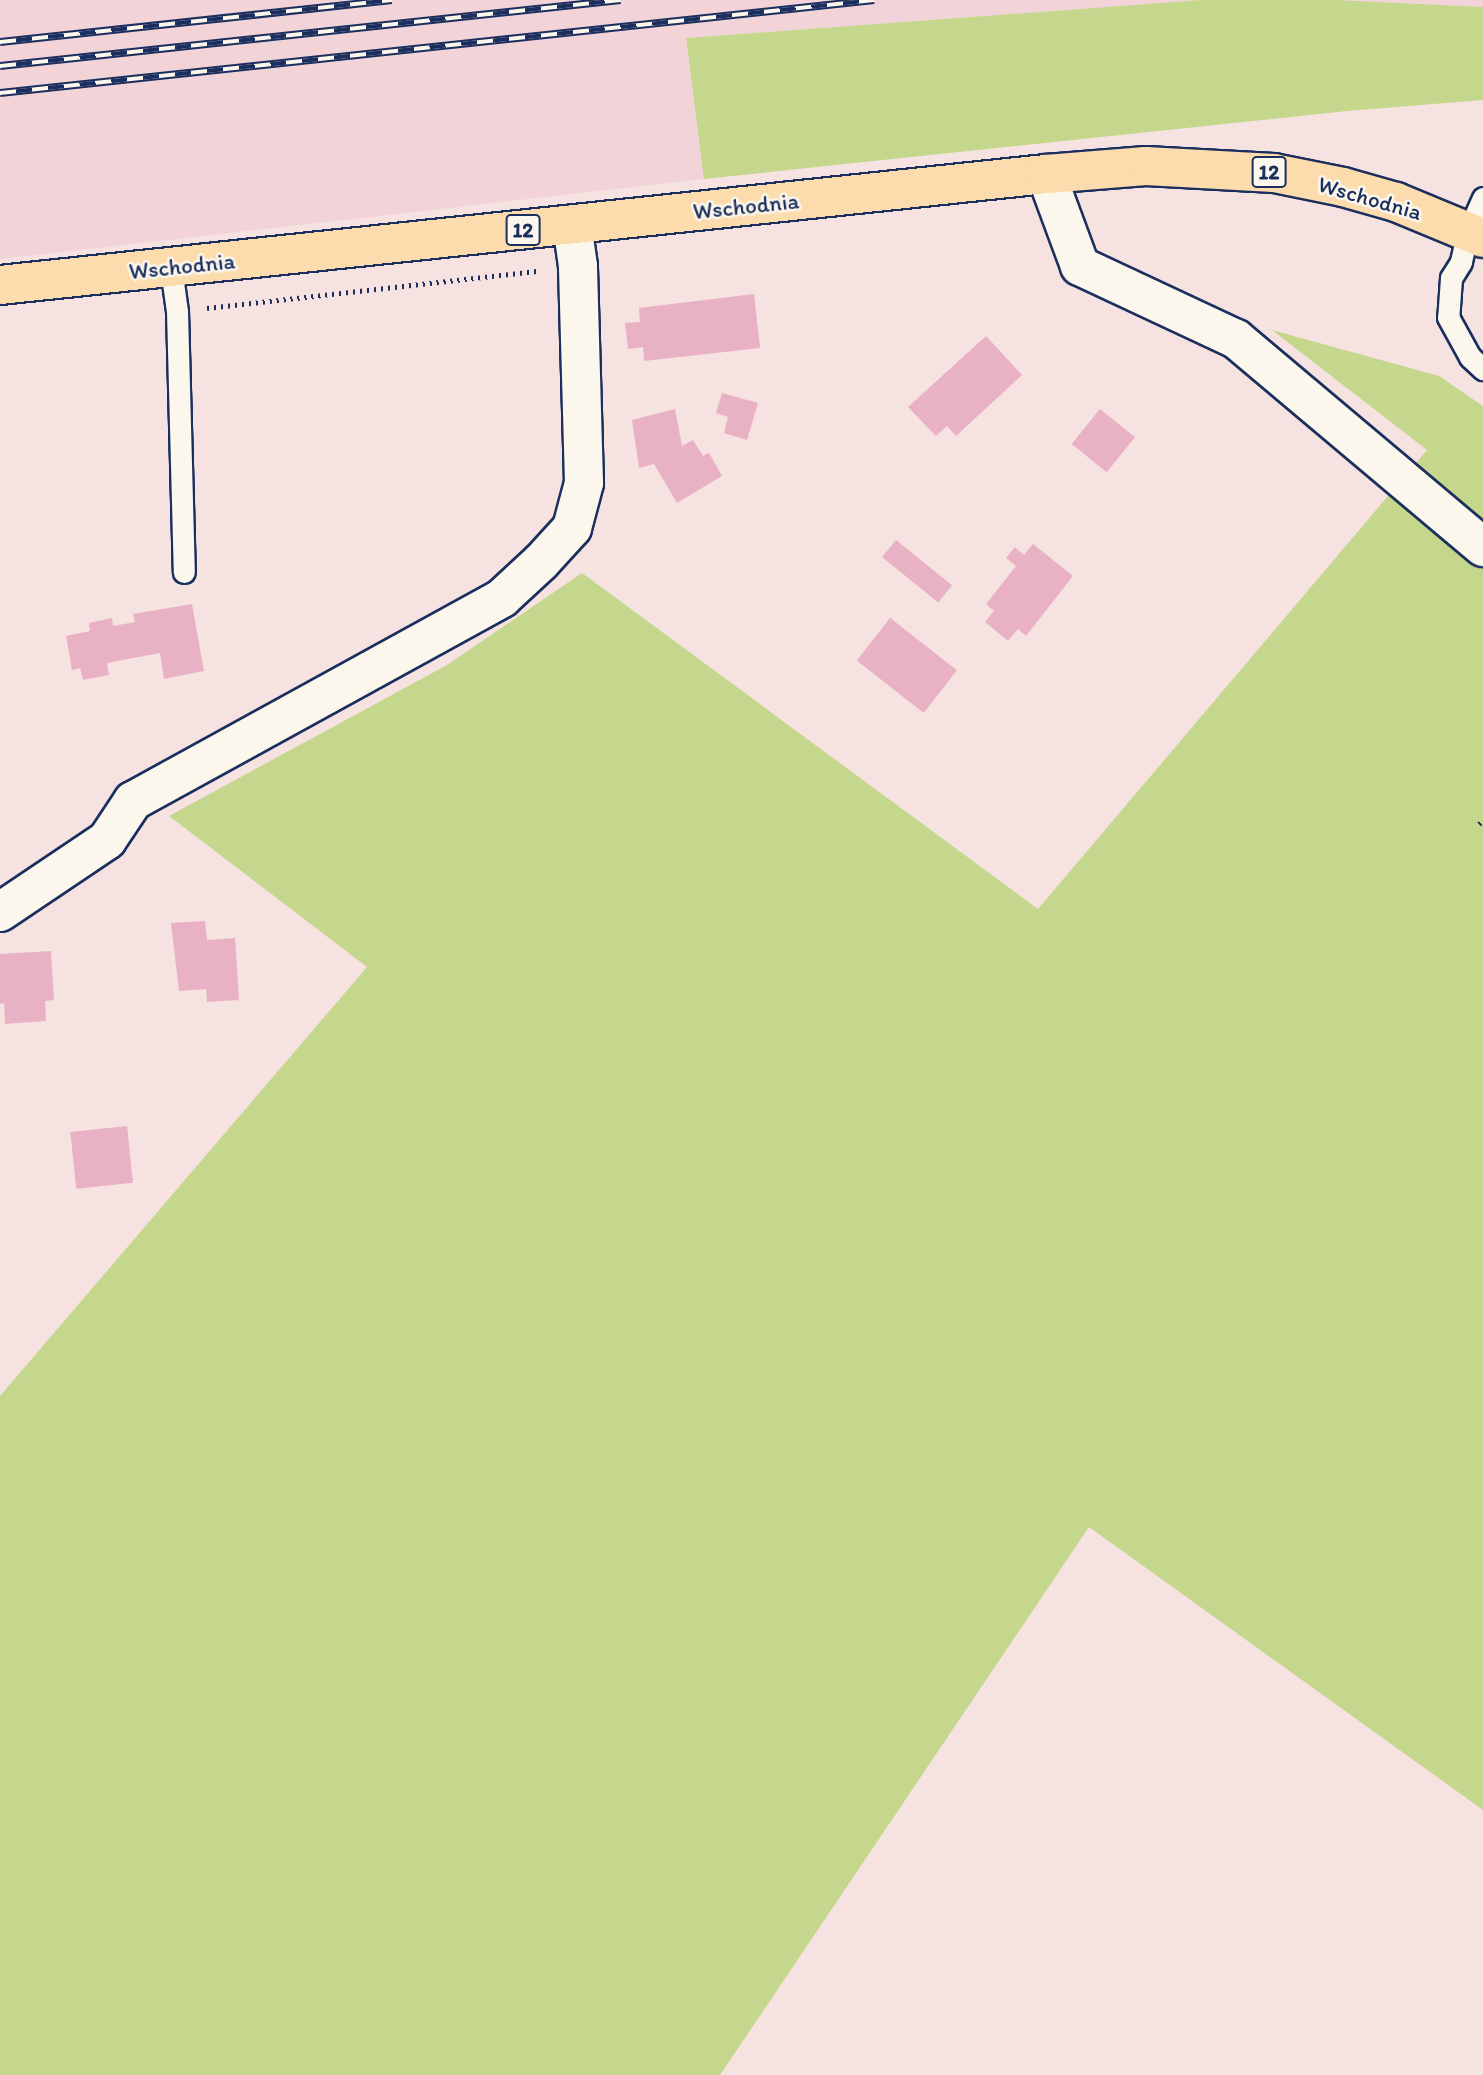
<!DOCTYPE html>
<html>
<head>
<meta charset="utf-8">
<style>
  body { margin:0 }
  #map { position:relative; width:1483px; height:2075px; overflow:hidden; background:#f6e2e0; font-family:Itim,sans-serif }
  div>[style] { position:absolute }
  .built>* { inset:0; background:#f2d3d8 }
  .green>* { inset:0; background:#c4d78c }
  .building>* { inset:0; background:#e9b1c4; transform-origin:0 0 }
  .path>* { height:4.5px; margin-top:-2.25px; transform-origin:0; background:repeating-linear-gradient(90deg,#1b2f5e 0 2px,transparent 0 7px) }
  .roads { filter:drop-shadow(2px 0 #1b2f5e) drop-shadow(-2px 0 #1b2f5e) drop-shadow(0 2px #1b2f5e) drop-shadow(0 -2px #1b2f5e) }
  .service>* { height:21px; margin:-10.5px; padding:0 10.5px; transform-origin:10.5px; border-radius:10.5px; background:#fbf7ec }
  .minor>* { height:38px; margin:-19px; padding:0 19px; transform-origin:19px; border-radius:19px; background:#fbf7ec }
  .trunk>* { height:38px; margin:-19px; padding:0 19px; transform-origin:19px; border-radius:19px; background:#fcdcac }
  .rail>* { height:8px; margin-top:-4px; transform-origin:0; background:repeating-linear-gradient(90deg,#fbf7ec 0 16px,#1b2f5e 0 32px); box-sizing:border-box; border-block:2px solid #1b2f5e }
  span { translate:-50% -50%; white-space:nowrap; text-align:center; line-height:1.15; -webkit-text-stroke:5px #fbf7ec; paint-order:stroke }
  .shield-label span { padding:2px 5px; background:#fbf7ec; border:2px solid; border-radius:5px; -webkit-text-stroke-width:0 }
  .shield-label { font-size:21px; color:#1b2f5e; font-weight:700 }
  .street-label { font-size:23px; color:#1b2f5e }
</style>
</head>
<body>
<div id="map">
  <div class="built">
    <i style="clip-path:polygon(0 0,1201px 0,686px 38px,704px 179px,0 259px)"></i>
    <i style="clip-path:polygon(1336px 0,1483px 0,1483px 7px)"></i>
  </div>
  <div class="green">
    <i style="clip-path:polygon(1201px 0,1336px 0,1483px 7px,1483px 100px,1347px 111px,704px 179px,686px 38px)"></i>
    <i style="clip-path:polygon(1272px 330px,1439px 376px,1483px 406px,1483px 1810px,1089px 1527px,720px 2075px,0 2075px,0 1396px,367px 967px,169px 816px,447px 665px,582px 573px,1038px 909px,1427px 450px)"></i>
  </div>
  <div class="building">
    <i style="clip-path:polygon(754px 294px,760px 348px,644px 361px,643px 347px,628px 349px,625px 323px,640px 322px,639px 308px)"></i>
    <i style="clip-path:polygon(986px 336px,1022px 375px,956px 436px,947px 426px,936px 436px,908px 407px)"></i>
    <i style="clip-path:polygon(722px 393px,758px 403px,747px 440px,724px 433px,728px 417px,716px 413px)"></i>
    <i style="clip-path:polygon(675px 409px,682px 446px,693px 440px,703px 456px,709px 453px,722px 476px,677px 503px,654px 464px,639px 468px,632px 420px)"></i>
    <i style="left:1100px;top:409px;width:45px;height:45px;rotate:39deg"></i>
    <i style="left:896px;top:540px;width:72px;height:22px;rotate:39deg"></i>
    <i style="clip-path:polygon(1033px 544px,1073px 576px,1026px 636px,1018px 629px,1008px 641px,985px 622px,994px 611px,986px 604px,1016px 566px,1006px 558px,1015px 547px,1024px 555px)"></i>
    <i style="clip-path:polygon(192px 604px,204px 671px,164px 679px,160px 653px,107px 663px,109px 675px,83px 680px,80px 668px,72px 670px,66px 636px,90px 631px,89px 623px,112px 618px,113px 626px,135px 622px,133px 614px)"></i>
    <i style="left:890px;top:618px;width:85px;height:54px;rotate:38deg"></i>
    <i style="clip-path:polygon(205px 921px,207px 940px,235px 938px,239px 1000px,207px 1002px,206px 989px,179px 991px,171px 923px)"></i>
    <i style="clip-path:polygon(51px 951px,54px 1000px,45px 1001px,46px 1021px,5px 1024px,4px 1003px,0 1004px,0 954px)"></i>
    <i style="left:127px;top:1126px;width:57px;height:57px;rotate:84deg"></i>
  </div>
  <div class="path">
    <i style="left:207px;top:308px;width:334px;rotate:-6.4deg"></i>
    <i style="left:1479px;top:824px;width:6px;rotate:-45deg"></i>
  </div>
  <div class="roads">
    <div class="service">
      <i style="left:1483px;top:198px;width:36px;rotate:114deg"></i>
      <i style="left:1468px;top:231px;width:32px;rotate:103deg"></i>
      <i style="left:1461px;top:262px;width:19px;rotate:122deg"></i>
      <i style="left:1451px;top:278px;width:39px;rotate:94deg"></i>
      <i style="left:1448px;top:317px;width:46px;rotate:61.2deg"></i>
      <i style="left:1470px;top:357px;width:18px;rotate:43deg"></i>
      <i style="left:171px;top:268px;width:43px;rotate:82.1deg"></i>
      <i style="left:177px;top:311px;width:261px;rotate:88.5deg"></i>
    </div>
    <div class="minor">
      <i style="left:1046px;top:174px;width:98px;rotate:69.7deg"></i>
      <i style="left:1080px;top:266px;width:172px;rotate:25.1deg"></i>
      <i style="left:1236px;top:339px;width:323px;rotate:40.1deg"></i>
      <i style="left:0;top:912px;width:129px;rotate:-33.9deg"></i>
      <i style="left:107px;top:840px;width:47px;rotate:-56.3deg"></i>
      <i style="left:133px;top:801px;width:421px;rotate:-28.8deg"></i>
      <i style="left:502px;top:598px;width:53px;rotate:-42.7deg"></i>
      <i style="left:541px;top:562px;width:46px;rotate:-47.6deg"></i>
      <i style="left:572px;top:528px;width:47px;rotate:-75.1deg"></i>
      <i style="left:584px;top:483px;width:217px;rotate:-91.6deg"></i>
      <i style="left:578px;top:266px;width:42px;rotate:-98.1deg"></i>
    </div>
    <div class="trunk">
      <i style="left:0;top:285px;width:1052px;rotate:-6.06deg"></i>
      <i style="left:1046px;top:174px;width:100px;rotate:-4.6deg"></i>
      <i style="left:1146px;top:166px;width:128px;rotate:3.1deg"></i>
      <i style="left:1274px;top:173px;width:70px;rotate:11.5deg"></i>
      <i style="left:1343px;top:187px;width:55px;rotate:15.8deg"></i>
      <i style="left:1396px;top:202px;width:94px;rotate:22.5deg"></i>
    </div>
  </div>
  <div class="rail">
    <i style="left:0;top:42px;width:394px;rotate:-6.1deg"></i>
    <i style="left:0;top:66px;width:624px;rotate:-6.07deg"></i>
    <i style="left:0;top:93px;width:879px;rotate:-6.07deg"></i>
  </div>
  <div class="shield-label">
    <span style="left:1269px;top:172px">12</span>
    <span style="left:523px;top:230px">12</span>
  </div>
  <div class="street-label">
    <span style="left:1370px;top:198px;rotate:16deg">Wschodnia</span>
    <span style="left:746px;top:206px;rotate:-6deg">Wschodnia</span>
    <span style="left:182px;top:266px;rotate:-6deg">Wschodnia</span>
  </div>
</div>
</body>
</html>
